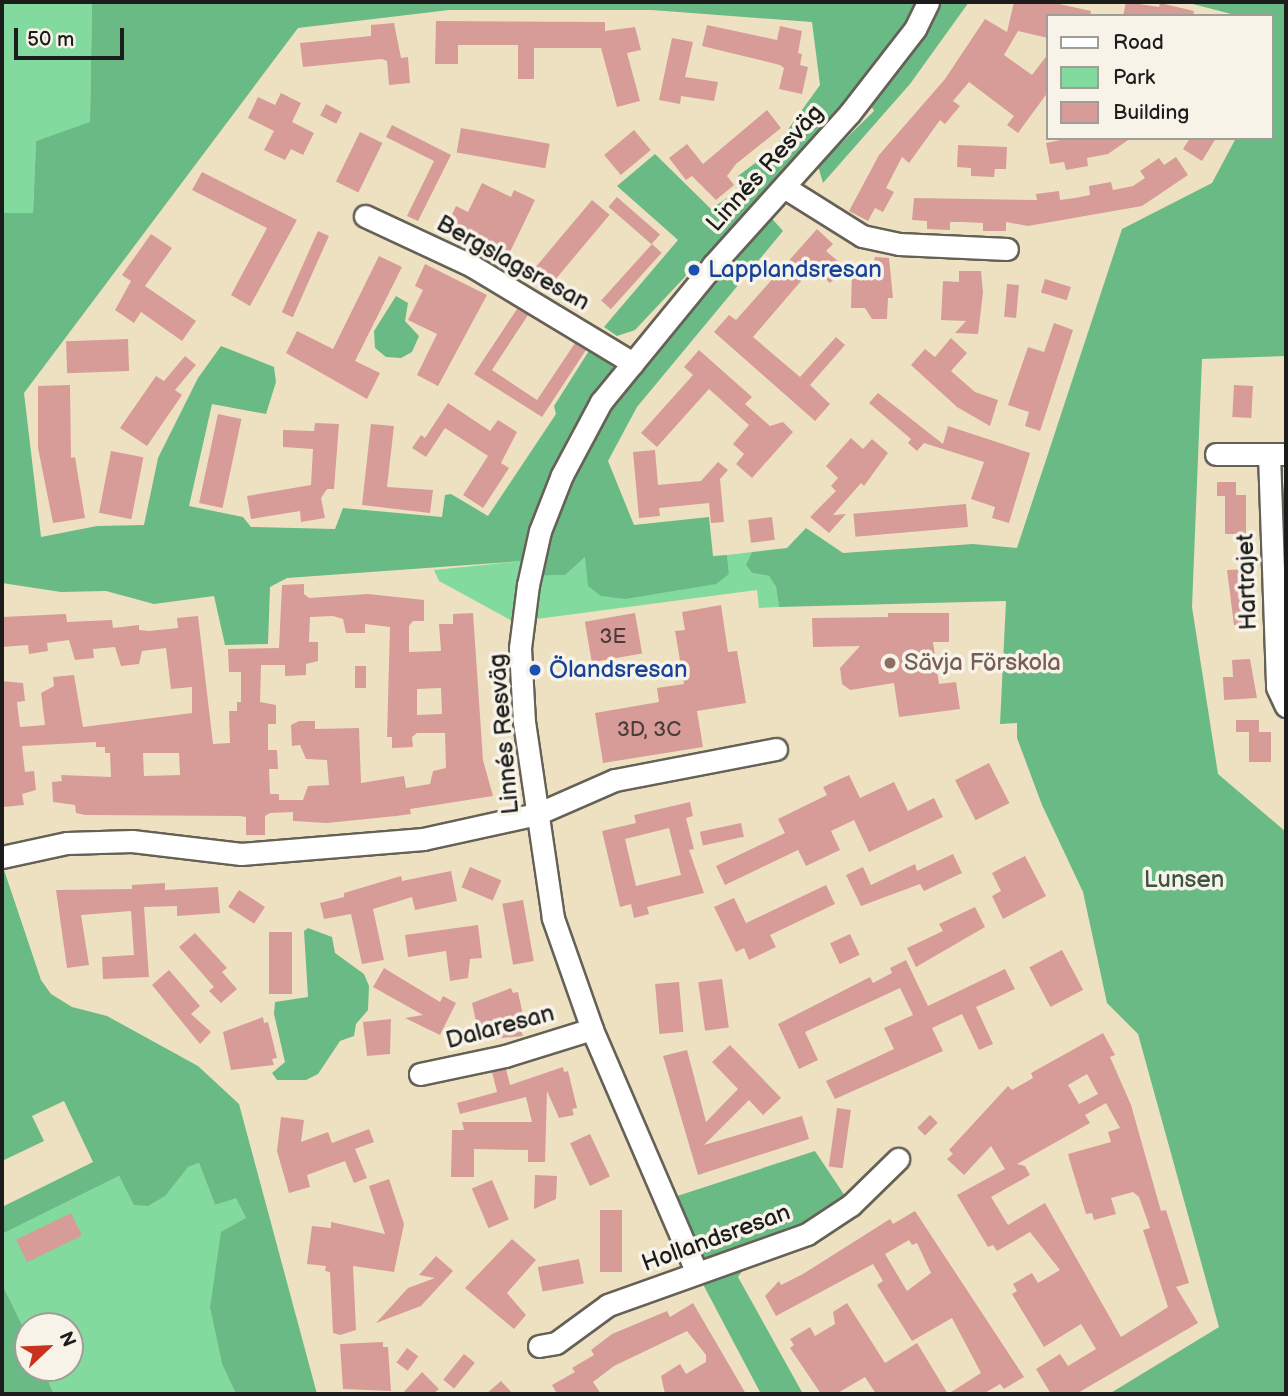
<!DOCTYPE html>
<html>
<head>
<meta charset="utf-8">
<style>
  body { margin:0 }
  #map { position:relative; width:1288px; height:1396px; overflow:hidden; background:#eee1c2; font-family:"Balsamiq Sans",sans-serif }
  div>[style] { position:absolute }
  .green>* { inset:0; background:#83da9e }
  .forest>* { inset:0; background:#6aba85 }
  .building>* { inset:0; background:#d79c98; transform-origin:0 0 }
  .roads { filter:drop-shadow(2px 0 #666156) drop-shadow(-2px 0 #666156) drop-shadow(0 2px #666156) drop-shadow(0 -2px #666156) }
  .minor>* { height:21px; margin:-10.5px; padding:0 10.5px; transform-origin:10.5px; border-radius:10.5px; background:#fff }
  .dots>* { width:19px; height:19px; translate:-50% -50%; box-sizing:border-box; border:4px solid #f7f3e8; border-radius:50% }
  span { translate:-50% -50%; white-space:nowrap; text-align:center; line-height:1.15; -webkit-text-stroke:7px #f7f3e8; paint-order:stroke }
  .number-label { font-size:21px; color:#4b3c3b }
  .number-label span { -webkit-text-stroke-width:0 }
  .street-label { font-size:24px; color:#1c1c1c }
  .transit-label { font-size:24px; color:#164399 }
  .left { translate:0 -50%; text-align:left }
  .education-label { font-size:24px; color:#785e54 }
  .park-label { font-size:24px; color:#3b5543 }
  .frame { position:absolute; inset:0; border:4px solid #1c1c1c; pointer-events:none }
  .legend { position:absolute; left:1046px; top:14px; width:228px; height:126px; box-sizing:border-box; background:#f7f3e8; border:2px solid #9f9d96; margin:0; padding:9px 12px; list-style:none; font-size:21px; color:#1c1c1c }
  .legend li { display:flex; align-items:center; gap:14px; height:35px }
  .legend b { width:35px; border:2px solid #9f9d96 }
  .north { position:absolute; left:14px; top:1312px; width:70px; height:70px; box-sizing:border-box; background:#f7f3e8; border:2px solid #9f9d96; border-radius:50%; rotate:67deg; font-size:19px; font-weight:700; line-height:28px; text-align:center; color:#1c1c1c }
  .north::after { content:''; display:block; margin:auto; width:24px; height:32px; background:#c8321e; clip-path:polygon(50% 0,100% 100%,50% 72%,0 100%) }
  .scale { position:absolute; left:14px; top:28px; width:110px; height:32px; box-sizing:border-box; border:4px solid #1c1c1c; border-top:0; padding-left:9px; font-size:21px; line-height:24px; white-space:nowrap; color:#1c1c1c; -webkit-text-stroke:5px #f7f3e8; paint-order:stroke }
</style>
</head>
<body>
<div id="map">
  <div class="green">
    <i style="clip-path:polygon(2px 2px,92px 2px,90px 123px,36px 141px,33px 213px,2px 213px)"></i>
    <i style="clip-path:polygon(752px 552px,747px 566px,752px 573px,769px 576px,776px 587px,779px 607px,759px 608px,757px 590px,529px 620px,536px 576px,564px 575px,585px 557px,729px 574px,727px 555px)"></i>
    <i style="clip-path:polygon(523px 561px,514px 622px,439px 581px,434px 570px)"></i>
    <i style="clip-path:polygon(199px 1163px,215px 1205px,236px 1197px,246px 1218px,210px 1308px,222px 1364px,236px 1394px,54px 1394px,42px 1368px,70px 1368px,70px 1326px,28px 1326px,28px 1337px,2px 1284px,2px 1234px,119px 1176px,126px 1189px)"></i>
  </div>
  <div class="forest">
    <i style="clip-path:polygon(92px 2px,919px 2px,896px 41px,822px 131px,635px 330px,617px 336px,604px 327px,678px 240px,617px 186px,655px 154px,711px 209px,743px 187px,738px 176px,774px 149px,820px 85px,812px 22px,652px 10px,449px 10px,298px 28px,24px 393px,41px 537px,97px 526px,144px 525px,158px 458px,198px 378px,221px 346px,274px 367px,276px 382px,266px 414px,212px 404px,189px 506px,243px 517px,251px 527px,335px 529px,343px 508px,442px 517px,445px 495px,451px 494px,488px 516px,556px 414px,554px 406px,592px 346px,612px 360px,613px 370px,580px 416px,553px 466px,523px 561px,287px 578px,270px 587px,268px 644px,225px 645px,214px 596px,154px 604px,106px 591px,61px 592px,2px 583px,2px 213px,33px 213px,36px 141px,90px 122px)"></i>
    <i style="clip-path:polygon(935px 2px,969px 2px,910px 84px,823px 183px,818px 166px,874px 111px,870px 104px)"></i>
    <i style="clip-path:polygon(1185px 2px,1286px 2px,1286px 356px,1202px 359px,1192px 607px,1218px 774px,1286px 832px,1286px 1394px,1109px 1394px,1219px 1327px,1138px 1034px,1107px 1003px,1083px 892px,1042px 805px,1017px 738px,1017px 723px,1000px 724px,1006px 601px,779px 607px,776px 587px,769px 576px,752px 573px,746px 565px,752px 552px,787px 548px,806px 528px,843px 553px,973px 544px,1017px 548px,1122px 229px,1212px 183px,1236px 138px,1272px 138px,1272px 16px,1239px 16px)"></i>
    <i style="clip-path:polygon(767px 213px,783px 231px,637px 407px,608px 461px,634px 525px,709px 517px,713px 556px,727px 555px,729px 574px,716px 584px,625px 599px,601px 596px,588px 586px,585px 557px,565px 575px,536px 576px,542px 546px,589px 430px)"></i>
    <i style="clip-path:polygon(396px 296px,408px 303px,405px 321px,419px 336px,412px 352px,401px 358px,386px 357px,375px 348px,374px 331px)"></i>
    <i style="clip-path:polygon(2px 864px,41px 980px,51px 994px,72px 1007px,107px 1016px,198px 1066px,239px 1104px,317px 1394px,236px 1394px,222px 1364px,210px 1308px,221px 1232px,246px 1218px,236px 1198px,215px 1205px,199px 1163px,188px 1167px,165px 1196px,148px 1206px,134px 1205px,119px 1176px,2px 1234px,2px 1207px,93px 1162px,64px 1101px,32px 1116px,44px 1141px,2px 1161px)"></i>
    <i style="clip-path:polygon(308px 928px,332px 937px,335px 953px,364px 974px,369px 986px,368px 1010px,356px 1024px,354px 1036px,340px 1041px,318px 1074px,306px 1080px,277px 1080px,272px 1073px,285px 1062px,274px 1014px,275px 1002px,308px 997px,304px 931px)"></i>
    <i style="clip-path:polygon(815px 1151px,851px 1205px,752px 1257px,738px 1277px,803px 1394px,761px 1394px,696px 1271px,665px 1200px)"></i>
    <i style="clip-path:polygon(2px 1284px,28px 1337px,28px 1368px,42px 1368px,54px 1394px,2px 1394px)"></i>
  </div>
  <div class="building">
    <i style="clip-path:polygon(1014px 2px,1050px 2px,1091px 11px,1090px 16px,1048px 16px,1048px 38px,1018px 31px,1004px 55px,1032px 75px,1048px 54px,1048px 92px,1018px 133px,1007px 125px,1014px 116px,969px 82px,953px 101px,960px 106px,945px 124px,940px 120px,909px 163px,902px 157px,886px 188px,894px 192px,883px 212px,875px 208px,868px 221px,849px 211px,879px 155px,945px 79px,985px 19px,1007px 32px)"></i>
    <i style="clip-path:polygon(1126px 2px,1159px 7px,1160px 3px,1194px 11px,1193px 16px,1123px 16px)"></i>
    <i style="clip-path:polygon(436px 21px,605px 22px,605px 31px,635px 27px,641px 50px,627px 53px,640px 101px,617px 107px,601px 48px,534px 48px,534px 79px,518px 79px,518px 45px,458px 45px,458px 64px,435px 64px)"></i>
    <i style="clip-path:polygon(394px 23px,401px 58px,408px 57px,410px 83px,389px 85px,387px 61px,382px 59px,303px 67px,300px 43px,371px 36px,371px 25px)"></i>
    <i style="clip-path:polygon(707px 25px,777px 40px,780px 26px,802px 31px,798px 53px,802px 54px,800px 65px,808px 67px,802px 94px,779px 89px,784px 68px,780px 65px,702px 46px)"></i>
    <i style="clip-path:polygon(672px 38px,693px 42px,685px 77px,718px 82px,714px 101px,681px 96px,680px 104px,659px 100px)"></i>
    <i style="clip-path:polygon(281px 93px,301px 103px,292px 122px,314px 133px,303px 155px,291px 149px,285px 160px,264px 150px,274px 131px,248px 118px,258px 97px,275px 105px)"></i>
    <i style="left:326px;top:104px;width:18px;height:13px;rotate:27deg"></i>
    <i style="clip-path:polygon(767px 110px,781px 128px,736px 164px,727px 176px,734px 185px,716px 200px,692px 176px,686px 180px,669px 158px,687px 144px,703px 164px)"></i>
    <i style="clip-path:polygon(392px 125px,451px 155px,418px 221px,407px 216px,434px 161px,386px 137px)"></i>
    <i style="left:461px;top:128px;width:90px;height:25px;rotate:10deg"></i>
    <i style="left:634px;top:130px;width:26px;height:39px;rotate:50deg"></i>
    <i style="left:360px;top:132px;width:25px;height:55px;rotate:26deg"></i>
    <i style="clip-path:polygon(1071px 138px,1131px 138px,1108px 154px,1087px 158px,1088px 166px,1066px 170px,1064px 162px,1050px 164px,1046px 143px)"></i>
    <i style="clip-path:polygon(1190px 138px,1216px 138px,1202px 161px,1183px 149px)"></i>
    <i style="clip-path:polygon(958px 145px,1007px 147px,1006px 169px,995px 169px,994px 177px,971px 176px,971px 168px,957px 167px)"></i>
    <i style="clip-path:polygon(1176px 157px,1188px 175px,1142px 206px,1028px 226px,1006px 222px,1006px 231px,983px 231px,983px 223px,962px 222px,950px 222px,950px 230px,927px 229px,927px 221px,912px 220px,914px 198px,1037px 200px,1036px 194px,1059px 191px,1060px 200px,1075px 198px,1090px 195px,1089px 186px,1111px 182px,1113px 190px,1133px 186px,1145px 178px,1140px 171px,1159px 158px,1164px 165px)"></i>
    <i style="clip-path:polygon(202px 172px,297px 220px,250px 306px,231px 295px,267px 228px,192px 190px)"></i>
    <i style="clip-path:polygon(482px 183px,511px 197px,514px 190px,535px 200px,507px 258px,446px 227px,456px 206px,468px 212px)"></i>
    <i style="left:617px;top:197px;width:57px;height:13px;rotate:41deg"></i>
    <i style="left:592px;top:200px;width:23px;height:100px;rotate:40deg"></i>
    <i style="clip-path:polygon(817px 229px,833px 244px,826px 251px,845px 267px,830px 283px,813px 267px,753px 337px,800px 377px,836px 337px,845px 345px,810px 385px,830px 404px,815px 421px,714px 332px,729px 315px,736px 320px)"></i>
    <i style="left:318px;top:231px;width:12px;height:89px;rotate:24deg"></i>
    <i style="clip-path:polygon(151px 234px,172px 248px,145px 286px,196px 321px,182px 341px,141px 312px,134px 323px,115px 310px,131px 281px,122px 275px)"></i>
    <i style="left:652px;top:244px;width:13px;height:76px;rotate:42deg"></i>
    <i style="clip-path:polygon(379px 256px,402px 267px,355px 361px,380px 373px,367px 399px,286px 353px,297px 331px,333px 349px)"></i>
    <i style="clip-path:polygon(875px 257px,889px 258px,893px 298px,888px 298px,887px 319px,872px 319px,865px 308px,851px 308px,852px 270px,867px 270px,867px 262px,874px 262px)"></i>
    <i style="clip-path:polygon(425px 264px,487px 295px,438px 386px,417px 375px,437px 334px,408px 320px,423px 290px,415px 286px)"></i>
    <i style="clip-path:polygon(959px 271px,981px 271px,983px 293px,978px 334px,955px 333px,966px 321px,941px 320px,943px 281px,959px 282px)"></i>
    <i style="left:1045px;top:279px;width:27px;height:14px;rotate:17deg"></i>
    <i style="left:1007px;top:284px;width:12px;height:33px;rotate:5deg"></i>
    <i style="clip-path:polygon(517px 309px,528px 315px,492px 370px,537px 400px,575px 343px,586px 350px,542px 417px,474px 374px)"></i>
    <i style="clip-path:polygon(1054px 323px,1073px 330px,1040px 431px,1025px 426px,1029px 412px,1008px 405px,1028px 347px,1044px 352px)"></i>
    <i style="clip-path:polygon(951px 338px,967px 353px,951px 371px,975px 392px,998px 400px,990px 426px,957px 407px,911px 365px,925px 349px,935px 357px)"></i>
    <i style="left:128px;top:339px;width:32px;height:62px;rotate:88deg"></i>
    <i style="clip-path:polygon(699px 350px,752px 397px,745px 404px,770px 426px,783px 422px,793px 432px,752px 478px,736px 464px,744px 454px,733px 444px,749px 425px,709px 389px,657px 447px,641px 433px,693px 375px,684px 367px)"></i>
    <i style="clip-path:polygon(185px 356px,196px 365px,175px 390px,182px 395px,147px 446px,120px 428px,156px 376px,164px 381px)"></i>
    <i style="clip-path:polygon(70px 385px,71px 458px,75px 457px,85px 518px,53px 523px,38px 448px,38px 386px)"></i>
    <i style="left:1234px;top:385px;width:19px;height:32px;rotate:3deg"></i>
    <i style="clip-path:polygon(878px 393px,943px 444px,948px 426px,1030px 453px,1009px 523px,992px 518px,995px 507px,971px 499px,984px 462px,924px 443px,917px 451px,908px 443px,911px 439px,869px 403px)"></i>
    <i style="clip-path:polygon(448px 403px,490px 431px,498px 420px,517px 432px,501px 463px,509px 468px,483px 508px,463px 495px,488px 456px,445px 428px,426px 457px,412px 448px,421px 435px,425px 438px)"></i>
    <i style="left:218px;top:414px;width:24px;height:91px;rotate:12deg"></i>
    <i style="clip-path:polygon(315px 423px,339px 424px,334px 489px,327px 489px,321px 498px,325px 518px,301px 522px,300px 511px,251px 519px,247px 496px,311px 485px,313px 449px,283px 447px,283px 430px,314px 431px)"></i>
    <i style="clip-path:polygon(371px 424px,394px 426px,387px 487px,433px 490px,430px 513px,362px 505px)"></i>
    <i style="clip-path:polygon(851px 438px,863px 449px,872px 439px,888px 453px,864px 486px,861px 483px,833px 515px,846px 514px,829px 533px,810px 517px,836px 491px,831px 486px,838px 478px,826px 466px)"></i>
    <i style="clip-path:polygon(655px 450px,658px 485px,701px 481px,718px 462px,728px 470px,720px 479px,724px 522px,711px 523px,709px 503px,659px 508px,660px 516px,639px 518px,633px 452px)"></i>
    <i style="left:111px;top:451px;width:33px;height:63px;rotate:11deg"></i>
    <i style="left:1217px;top:482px;width:19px;height:14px"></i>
    <i style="left:1246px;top:495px;width:39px;height:21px;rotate:90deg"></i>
    <i style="left:966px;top:504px;width:23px;height:113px;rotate:85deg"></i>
    <i style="left:772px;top:517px;width:23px;height:24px;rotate:83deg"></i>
    <i style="clip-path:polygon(1250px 569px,1249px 625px,1234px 625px,1227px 570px)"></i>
    <i style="clip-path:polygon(evenodd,304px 584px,304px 594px,309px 598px,368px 594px,424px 600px,424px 621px,413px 621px,409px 626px,409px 652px,441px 651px,439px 624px,453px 624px,453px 614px,473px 613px,483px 760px,493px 796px,410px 809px,411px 814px,396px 816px,327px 823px,293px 821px,293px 812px,270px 813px,265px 816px,265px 835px,246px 835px,246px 817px,240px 816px,85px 815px,76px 813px,75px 805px,53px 802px,52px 782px,62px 781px,61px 775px,111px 777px,110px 753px,105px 753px,105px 747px,96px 747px,96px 742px,22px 746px,25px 772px,34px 771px,36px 790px,22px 794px,24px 805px,3px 807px,2px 681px,23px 683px,25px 701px,17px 702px,20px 727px,45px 725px,41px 693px,54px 686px,53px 677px,74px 675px,83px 727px,192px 713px,192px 687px,171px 689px,166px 648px,142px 651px,139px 664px,121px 666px,115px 647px,93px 649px,94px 658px,75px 660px,69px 640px,47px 643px,48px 651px,29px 654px,28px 645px,2px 647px,2px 617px,66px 614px,67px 622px,112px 620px,113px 628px,139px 625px,139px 630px,149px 631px,178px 628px,177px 618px,198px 616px,213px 744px,230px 743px,229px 711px,237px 711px,237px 702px,241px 702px,241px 672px,229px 672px,228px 649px,279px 648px,282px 585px,304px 584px,333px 616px,343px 619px,346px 633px,365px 633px,365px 624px,390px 627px,387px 737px,392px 737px,392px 748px,413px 747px,412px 737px,417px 733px,445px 733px,446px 768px,433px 771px,430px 784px,406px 788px,404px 776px,361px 783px,359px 728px,315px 729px,315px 721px,299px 721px,291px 725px,292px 746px,300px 745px,306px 759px,327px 760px,329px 785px,308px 786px,303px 800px,279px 800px,279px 794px,270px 794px,269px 769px,278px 769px,277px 750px,268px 750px,268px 724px,276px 724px,276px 705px,260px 702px,261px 665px,285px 665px,285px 676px,306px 675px,306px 664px,318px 661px,318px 642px,309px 642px,310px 617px,333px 616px,304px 584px,441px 688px,442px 714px,417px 715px,417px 689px,441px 688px,304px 584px,143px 753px,179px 753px,180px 775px,144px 776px,143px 753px)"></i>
    <i style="clip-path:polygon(721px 605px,728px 652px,737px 651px,746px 703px,697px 711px,703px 747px,603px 763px,595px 713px,659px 702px,657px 688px,684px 684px,675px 631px,685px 630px,682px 612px)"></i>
    <i style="left:635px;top:613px;width:41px;height:51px;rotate:80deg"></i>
    <i style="clip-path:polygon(888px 613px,949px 613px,949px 642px,933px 642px,939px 684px,956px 682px,960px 709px,899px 717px,894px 683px,850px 690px,842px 684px,840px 668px,860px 646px,813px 647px,812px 618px,888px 617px)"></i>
    <i style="clip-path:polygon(1250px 659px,1257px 698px,1224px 700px,1223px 677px,1233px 677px,1232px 660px)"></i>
    <i style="left:355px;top:666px;width:11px;height:22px"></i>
    <i style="left:1259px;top:720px;width:12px;height:23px;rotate:90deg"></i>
    <i style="left:1249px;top:732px;width:22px;height:30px"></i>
    <i style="left:989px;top:763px;width:45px;height:38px;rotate:63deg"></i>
    <i style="clip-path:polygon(849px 775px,860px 798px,894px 782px,908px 811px,934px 798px,943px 817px,869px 852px,854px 820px,831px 831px,840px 850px,806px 866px,798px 850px,725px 885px,716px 866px,785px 833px,778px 819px,827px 795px,823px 787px)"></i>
    <i style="clip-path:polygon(evenodd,690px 802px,693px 816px,686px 818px,694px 849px,689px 850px,704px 893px,647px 907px,649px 914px,634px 918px,631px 904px,620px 907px,602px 831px,636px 823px,634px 815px,690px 802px,669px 828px,681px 875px,636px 886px,625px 839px,669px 828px)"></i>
    <i style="left:741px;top:823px;width:14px;height:42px;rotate:78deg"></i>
    <i style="clip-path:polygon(953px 854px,962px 873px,924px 891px,920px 884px,861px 906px,846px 875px,863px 867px,871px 885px,915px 864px,917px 871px)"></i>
    <i style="clip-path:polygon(1025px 856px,1046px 896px,1003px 919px,992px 896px,1001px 891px,992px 873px)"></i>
    <i style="left:470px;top:867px;width:34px;height:22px;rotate:23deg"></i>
    <i style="clip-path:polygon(451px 871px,457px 901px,415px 910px,412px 897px,373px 909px,384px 960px,362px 964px,351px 914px,324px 919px,320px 903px,344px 897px,344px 893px,401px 876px,402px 881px)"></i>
    <i style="clip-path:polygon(165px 883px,165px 890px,218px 887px,220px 913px,177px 916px,177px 906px,144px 907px,149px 977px,103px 979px,102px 957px,134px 955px,131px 911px,81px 915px,89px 965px,67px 968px,56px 890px,132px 889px,132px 885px)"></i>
    <i style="clip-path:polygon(826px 885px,835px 904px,770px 935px,776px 947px,749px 960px,744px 948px,736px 952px,714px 907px,734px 898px,746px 923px)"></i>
    <i style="left:239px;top:890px;width:31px;height:20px;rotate:33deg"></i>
    <i style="left:523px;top:900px;width:62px;height:21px;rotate:80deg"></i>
    <i style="clip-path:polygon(975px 907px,985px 927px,916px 967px,907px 948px,943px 931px,939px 924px)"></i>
    <i style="clip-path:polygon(478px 925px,482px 958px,470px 959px,468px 978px,450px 981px,446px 951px,408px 957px,405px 935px)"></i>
    <i style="left:292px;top:932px;width:62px;height:23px;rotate:90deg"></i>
    <i style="clip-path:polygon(195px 933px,227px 968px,222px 972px,237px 989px,221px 1003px,209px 991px,214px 987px,179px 947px)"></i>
    <i style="left:850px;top:934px;width:23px;height:22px;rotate:65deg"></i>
    <i style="left:1062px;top:950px;width:45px;height:37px;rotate:62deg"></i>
    <i style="clip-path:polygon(906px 960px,928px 1006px,1005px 969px,1015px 989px,976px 1007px,993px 1044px,979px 1050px,962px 1014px,932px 1028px,943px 1051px,835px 1099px,826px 1081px,894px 1049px,884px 1028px,913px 1015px,900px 988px,805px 1032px,818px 1060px,799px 1069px,778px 1024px,870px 977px,873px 983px,892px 973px,890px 968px)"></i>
    <i style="clip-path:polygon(384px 968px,440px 1002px,443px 996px,456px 1003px,440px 1035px,405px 1018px,423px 1015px,373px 987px)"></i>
    <i style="clip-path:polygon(169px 970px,200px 1006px,191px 1014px,211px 1032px,200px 1044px,152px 985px)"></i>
    <i style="left:722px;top:979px;width:49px;height:24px;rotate:82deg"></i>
    <i style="left:679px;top:982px;width:50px;height:24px;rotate:85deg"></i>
    <i style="clip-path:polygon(511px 988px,513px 993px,518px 992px,526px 1029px,521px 1030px,523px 1036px,480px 1040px,472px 1003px)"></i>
    <i style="clip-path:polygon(263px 1017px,264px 1023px,268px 1022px,277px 1058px,272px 1059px,274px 1065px,231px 1070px,223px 1032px)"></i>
    <i style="clip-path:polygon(391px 1019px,390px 1054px,367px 1056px,363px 1022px)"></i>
    <i style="clip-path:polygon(evenodd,1103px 1033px,1115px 1055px,1110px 1057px,1131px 1105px,1161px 1211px,1166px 1210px,1189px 1283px,1176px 1287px,1198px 1323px,1076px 1394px,1051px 1394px,1036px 1369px,1060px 1354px,1068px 1366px,1096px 1349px,1081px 1324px,1044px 1347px,1012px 1294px,1017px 1291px,1013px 1284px,1032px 1273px,1038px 1283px,1060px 1270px,1030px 1232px,997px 1251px,993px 1245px,988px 1247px,957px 1195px,1005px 1169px,991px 1146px,964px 1175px,947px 1159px,953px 1154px,949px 1150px,1008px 1086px,1012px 1090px,1033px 1078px,1031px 1073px,1103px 1033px,1087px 1074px,1098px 1094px,1079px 1104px,1068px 1085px,1087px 1074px,1103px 1033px,1106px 1103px,1120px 1128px,1108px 1132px,1111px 1142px,1068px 1154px,1071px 1165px,1086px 1214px,1092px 1213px,1094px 1220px,1116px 1214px,1111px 1198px,1133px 1192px,1139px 1197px,1150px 1228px,1143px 1230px,1168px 1307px,1121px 1337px,1045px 1203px,1008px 1225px,991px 1197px,1030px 1175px,1025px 1166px,1017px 1164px,1090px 1123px,1085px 1115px,1106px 1103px)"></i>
    <i style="clip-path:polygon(730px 1045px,781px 1098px,763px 1115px,749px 1100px,704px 1145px,802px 1116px,809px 1139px,698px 1175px,663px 1056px,687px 1050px,706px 1122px,738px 1089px,712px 1062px)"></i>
    <i style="clip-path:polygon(563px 1067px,564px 1072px,568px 1071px,577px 1108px,572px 1109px,574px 1115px,559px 1118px,547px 1091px,545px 1162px,528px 1162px,528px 1150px,474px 1149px,474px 1177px,451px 1177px,452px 1130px,464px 1130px,462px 1122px,532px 1122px,526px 1097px,460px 1114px,457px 1103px,497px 1092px,492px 1072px,506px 1069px,510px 1085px)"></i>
    <i style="left:837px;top:1108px;width:14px;height:59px;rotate:8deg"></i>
    <i style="left:930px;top:1115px;width:11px;height:18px;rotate:45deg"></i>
    <i style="clip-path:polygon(281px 1117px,304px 1120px,301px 1142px,328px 1132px,332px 1143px,369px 1129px,374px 1142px,355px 1149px,367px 1178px,354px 1183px,345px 1161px,307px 1175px,310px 1187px,289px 1193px,277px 1151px)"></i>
    <i style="left:590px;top:1134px;width:47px;height:22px;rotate:65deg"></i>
    <i style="clip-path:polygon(535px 1175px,557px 1176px,556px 1199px,534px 1209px)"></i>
    <i style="clip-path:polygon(389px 1179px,404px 1224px,394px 1272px,353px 1266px,356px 1330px,340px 1335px,333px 1333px,330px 1272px,325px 1271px,326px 1266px,307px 1264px,312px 1226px,331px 1228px,331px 1222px,385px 1234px,369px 1186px)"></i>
    <i style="left:492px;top:1180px;width:43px;height:22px;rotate:67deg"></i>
    <i style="left:600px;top:1210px;width:22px;height:62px"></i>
    <i style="clip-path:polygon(evenodd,915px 1211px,1024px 1377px,1004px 1389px,1000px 1384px,983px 1394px,876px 1394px,865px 1377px,836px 1394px,821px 1394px,790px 1348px,794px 1345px,790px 1339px,810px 1327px,815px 1336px,835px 1324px,833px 1312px,847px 1303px,885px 1363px,917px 1343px,948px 1394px,981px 1373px,952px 1318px,912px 1341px,877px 1285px,883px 1281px,873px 1264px,776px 1316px,765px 1296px,779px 1281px,781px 1285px,803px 1274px,890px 1219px,893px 1224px,915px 1211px,909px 1240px,912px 1245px,917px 1243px,931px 1273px,907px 1291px,885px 1254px,909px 1240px)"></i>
    <i style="left:71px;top:1213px;width:25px;height:61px;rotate:64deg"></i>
    <i style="clip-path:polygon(512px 1239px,536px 1260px,507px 1293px,526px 1315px,514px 1329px,465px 1288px)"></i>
    <i style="clip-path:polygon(436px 1256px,453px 1271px,421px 1306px,376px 1323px,408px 1288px,435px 1278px,419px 1275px)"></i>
    <i style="left:579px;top:1259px;width:25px;height:42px;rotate:79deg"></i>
    <i style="clip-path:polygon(693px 1303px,746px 1394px,665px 1394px,661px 1376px,680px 1364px,686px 1374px,706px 1362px,706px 1355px,687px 1331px,614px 1366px,593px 1382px,601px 1394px,557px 1394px,552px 1385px,575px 1372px,572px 1368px,594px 1355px,591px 1350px,612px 1334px,667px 1311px,670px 1317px)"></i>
    <i style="clip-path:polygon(383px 1342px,383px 1347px,388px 1347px,391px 1391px,343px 1389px,340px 1344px)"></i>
    <i style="left:407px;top:1348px;width:14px;height:18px;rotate:36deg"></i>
    <i style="left:464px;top:1354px;width:14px;height:33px;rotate:39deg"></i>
    <i style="clip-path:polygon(422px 1372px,439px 1389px,433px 1394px,402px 1394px)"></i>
    <i style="clip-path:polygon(501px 1381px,513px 1394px,486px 1394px)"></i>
  </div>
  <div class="roads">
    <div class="minor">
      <i style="left:784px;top:187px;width:92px;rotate:32.1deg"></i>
      <i style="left:862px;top:236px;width:38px;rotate:12deg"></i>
      <i style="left:899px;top:244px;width:108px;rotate:2.7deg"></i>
      <i style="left:365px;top:216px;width:118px;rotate:25deg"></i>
      <i style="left:472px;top:266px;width:188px;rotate:31.1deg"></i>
      <i style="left:1216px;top:454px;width:70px"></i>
      <i style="left:1269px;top:454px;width:233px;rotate:88deg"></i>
      <i style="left:1277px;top:687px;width:21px;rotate:65deg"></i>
      <i style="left:2px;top:857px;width:66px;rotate:-12.2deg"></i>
      <i style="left:67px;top:843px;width:65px;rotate:-1.8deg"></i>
      <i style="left:132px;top:841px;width:110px;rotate:6.8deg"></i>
      <i style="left:241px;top:854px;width:183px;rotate:-4.7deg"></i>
      <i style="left:423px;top:839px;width:117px;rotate:-12.4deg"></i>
      <i style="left:537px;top:814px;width:85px;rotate:-23.6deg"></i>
      <i style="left:615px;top:780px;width:164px;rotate:-10.9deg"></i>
      <i style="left:420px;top:1074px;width:87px;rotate:-12deg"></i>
      <i style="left:505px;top:1056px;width:91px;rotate:-17.2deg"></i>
      <i style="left:696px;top:1271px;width:263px;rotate:-113.3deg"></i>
      <i style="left:592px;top:1029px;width:118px;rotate:-109.4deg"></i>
      <i style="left:553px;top:918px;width:198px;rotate:-98.4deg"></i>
      <i style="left:524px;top:722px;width:74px;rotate:-93.1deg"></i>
      <i style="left:520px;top:648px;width:64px;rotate:-82.8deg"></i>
      <i style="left:528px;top:585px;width:55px;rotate:-77.5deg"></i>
      <i style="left:540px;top:531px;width:60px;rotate:-68.6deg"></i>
      <i style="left:562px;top:475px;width:83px;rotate:-61.9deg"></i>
      <i style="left:601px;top:402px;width:177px;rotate:-50.7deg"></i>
      <i style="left:713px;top:265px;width:203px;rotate:-48deg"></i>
      <i style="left:849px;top:114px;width:108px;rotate:-52.2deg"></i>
      <i style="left:915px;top:29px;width:30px;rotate:-64deg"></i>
      <i style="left:539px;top:1346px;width:17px;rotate:-10deg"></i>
      <i style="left:556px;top:1343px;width:64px;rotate:-36.2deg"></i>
      <i style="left:608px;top:1305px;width:211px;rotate:-19.6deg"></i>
      <i style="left:807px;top:1234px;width:53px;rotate:-33.4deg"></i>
      <i style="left:851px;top:1205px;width:66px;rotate:-44.4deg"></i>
    </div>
  </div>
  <div class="dots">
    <i style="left:694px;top:270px;background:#1a4fb4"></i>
    <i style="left:890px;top:663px;background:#8d6e63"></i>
    <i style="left:535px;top:670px;background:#1a4fb4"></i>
  </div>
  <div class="number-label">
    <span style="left:613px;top:637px">3E</span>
    <span style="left:649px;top:730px">3D, 3C</span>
  </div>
  <div class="street-label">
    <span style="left:765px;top:168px;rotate:-48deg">Linnés Resväg</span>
    <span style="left:513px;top:263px;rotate:29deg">Bergslagsresan</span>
    <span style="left:1247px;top:582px;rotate:-92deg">Hartrajet</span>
    <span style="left:504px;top:734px;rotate:-95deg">Linnés Resväg</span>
    <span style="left:500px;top:1027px;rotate:-15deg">Dalaresan</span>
    <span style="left:716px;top:1238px;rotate:-20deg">Hollandsresan</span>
  </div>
  <div class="transit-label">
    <span class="left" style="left:708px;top:270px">Lapplandsresan</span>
    <span class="left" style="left:549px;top:670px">Ölandsresan</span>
  </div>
  <div class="education-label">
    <span class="left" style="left:904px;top:663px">Sävja Förskola</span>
  </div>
  <div class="park-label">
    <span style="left:1184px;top:880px">Lunsen</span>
  </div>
  <div class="frame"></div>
  <ul class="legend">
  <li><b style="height:9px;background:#fff"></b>Road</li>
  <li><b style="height:19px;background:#83da9e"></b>Park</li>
  <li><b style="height:19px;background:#d79c98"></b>Building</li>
  </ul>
  <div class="north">N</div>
  <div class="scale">50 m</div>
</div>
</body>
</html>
